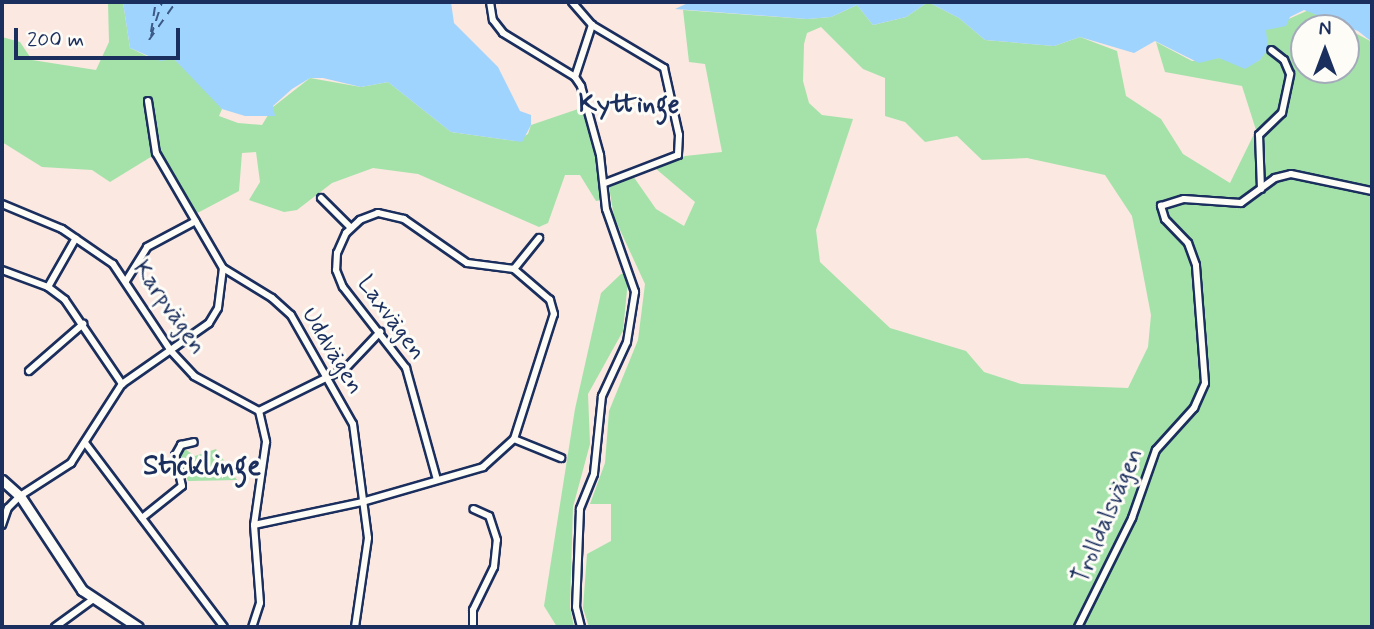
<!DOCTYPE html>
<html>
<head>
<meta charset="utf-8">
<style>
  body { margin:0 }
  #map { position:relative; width:1374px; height:629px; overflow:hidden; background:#fae8e1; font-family:Mynerve,sans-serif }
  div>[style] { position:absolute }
  .green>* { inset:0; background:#a5e2a9 }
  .water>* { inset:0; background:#9ed4fd }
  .ferry>* { height:2px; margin-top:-1px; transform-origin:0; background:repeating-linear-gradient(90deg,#3c5886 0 9px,transparent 0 16px) }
  .roads { filter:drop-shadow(2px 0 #1b2f5e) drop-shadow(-2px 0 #1b2f5e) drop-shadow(0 2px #1b2f5e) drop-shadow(0 -2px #1b2f5e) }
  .street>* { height:6px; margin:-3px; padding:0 3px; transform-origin:3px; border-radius:3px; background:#fdfcf7 }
  .secondary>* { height:9px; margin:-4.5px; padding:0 4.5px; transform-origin:4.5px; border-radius:4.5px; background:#fdfcf7 }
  span { translate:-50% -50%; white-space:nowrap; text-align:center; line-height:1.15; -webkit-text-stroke:6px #fdfcf7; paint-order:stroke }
  .street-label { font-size:24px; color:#1b2f5e }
  .neighbourhood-label { font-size:26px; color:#1b2f5e; font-weight:700 }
  .quarter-label { font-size:28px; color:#1b2f5e; font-weight:700 }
  .frame { position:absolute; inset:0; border:4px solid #1b2f5e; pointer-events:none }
  .north { position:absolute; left:1290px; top:14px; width:70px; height:70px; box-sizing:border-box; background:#fdfcf7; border:2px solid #a3aaba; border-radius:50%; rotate:0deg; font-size:19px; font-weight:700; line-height:28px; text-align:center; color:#1b2f5e }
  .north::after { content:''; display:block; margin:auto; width:24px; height:32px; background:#1b2f5e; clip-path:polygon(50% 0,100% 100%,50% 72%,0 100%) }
  .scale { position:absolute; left:14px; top:28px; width:166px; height:32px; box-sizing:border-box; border:4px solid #1b2f5e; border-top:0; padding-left:9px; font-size:21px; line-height:24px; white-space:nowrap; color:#1b2f5e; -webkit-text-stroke:5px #fdfcf7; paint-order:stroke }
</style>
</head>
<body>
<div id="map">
  <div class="green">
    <i style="clip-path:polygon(108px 2px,123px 2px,130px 48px,153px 59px,174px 59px,213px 96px,222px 109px,219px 116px,238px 123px,262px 125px,273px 107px,310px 78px,361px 87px,388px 82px,451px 132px,516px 141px,528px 134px,531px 125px,584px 107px,596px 151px,601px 200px,596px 201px,580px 175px,565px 175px,548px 223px,539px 227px,418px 174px,373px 168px,332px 183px,297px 210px,284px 212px,249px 200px,260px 182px,256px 152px,242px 153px,239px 191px,188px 218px,154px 155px,110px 182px,92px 170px,42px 167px,2px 142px,2px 37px,20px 42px,32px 60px,96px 70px,109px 42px)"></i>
    <i style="clip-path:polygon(evenodd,928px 2px,959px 18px,985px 40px,1054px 46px,1080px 37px,1117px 51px,1126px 96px,1161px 119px,1183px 154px,1230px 183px,1256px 130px,1242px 86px,1165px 72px,1156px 42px,1192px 61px,1219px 58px,1249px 65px,1260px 60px,1266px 29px,1311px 9px,1372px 42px,1372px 627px,589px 627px,583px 608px,587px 554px,611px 541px,611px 504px,590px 504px,605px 463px,609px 411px,638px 340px,645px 284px,614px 217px,609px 187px,633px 176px,656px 209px,684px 226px,695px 202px,655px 168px,685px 156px,722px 152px,705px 64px,689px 62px,683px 10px,807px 19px,831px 17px,857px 5px,873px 25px,906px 17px,928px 2px,821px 27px,863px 69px,885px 78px,885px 116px,905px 122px,925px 142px,957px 136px,982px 160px,1027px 158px,1105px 175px,1132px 216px,1151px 315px,1148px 347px,1128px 388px,1021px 384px,984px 372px,966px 351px,890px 328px,820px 262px,816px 230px,853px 119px,822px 115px,809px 103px,803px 81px,804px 44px,807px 33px,821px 27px,928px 2px,1304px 28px,1346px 28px,1346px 70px,1304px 70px,1304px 28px)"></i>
    <i style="clip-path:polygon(621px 274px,627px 274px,628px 280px,623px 331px,588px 394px,590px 444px,573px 507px,570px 607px,574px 627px,557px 627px,544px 606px,575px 409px,601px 293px)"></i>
    <i style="clip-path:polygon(185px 449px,195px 456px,216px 449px,237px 480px,188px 481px,179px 460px)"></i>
  </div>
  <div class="water">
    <i style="clip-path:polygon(123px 2px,451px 2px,454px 23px,498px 67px,520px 111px,531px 115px,531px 125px,522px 142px,451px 132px,388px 82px,361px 87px,323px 78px,310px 78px,292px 89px,273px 106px,275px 116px,245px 116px,222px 109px,174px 59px,160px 61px,130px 48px)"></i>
    <i style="clip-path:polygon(690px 2px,1372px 2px,1372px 42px,1358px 31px,1304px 10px,1290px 17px,1286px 26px,1266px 30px,1268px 49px,1260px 60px,1245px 69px,1219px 58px,1199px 63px,1155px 41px,1134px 53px,1080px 37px,1054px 46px,985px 40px,959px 18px,928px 2px,906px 17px,873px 25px,857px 5px,831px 17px,807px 19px,675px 9px)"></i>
  </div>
  <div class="ferry">
    <i style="left:151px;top:32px;width:30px;rotate:-81deg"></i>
    <i style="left:151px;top:36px;width:36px;rotate:-72deg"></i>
    <i style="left:149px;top:40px;width:47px;rotate:-54.6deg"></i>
  </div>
  <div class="roads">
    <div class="street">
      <i style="left:490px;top:2px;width:18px;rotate:81deg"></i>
      <i style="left:493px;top:20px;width:16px;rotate:52deg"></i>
      <i style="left:503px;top:33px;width:84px;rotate:31.4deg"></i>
      <i style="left:575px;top:77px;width:11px;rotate:56deg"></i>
      <i style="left:581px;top:86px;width:72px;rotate:74.6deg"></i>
      <i style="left:600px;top:155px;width:54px;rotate:83.7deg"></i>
      <i style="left:606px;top:209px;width:88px;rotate:70.7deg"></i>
      <i style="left:635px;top:292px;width:51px;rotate:99.1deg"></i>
      <i style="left:627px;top:342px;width:60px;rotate:114.8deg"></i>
      <i style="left:602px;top:396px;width:78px;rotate:95.9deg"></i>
      <i style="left:594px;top:474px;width:38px;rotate:112deg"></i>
      <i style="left:580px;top:509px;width:98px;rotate:92.3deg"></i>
      <i style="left:576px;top:607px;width:21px;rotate:76deg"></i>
      <i style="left:572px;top:2px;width:30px;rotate:49deg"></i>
      <i style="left:592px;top:25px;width:84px;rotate:30.8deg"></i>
      <i style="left:664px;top:68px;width:69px;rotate:77.4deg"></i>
      <i style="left:679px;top:135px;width:20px;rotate:93deg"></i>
      <i style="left:678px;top:155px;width:78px;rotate:159deg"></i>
      <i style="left:575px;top:77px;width:55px;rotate:-71.9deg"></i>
      <i style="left:148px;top:101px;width:53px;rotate:81.3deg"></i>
      <i style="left:156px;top:153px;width:133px;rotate:59.8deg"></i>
      <i style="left:223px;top:268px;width:57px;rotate:31.5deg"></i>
      <i style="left:272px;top:298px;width:25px;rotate:42deg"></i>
      <i style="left:291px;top:315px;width:125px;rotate:60.4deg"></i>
      <i style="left:353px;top:424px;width:115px;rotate:82.5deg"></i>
      <i style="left:368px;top:538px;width:90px;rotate:98.3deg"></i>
      <i style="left:1261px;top:189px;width:54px;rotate:-92.1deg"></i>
      <i style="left:1259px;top:135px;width:32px;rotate:-44deg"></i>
      <i style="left:1282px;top:113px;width:40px;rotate:-78deg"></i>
      <i style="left:1290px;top:74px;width:15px;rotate:-113deg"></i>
      <i style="left:1284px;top:60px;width:16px;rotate:-142deg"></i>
      <i style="left:321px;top:198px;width:42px;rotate:45deg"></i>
      <i style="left:2px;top:204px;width:65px;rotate:22.6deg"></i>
      <i style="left:62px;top:229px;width:62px;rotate:34.5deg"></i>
      <i style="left:113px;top:264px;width:105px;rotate:56.3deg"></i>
      <i style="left:171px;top:351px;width:34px;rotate:47deg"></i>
      <i style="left:194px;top:376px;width:74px;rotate:28.3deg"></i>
      <i style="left:259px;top:411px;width:32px;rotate:77deg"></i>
      <i style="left:266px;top:442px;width:84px;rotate:98.2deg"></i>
      <i style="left:254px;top:525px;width:78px;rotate:85.6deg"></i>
      <i style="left:260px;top:603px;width:25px;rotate:108deg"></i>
      <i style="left:514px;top:269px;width:40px;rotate:-51deg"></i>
      <i style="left:2px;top:270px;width:49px;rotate:20.3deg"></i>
      <i style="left:48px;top:287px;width:21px;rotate:37deg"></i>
      <i style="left:65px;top:300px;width:102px;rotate:55.8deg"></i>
      <i style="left:126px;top:281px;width:40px;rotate:-58deg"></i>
      <i style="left:147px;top:247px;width:55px;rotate:-28deg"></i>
      <i style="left:48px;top:287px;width:56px;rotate:-60.3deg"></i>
      <i style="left:29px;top:371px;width:72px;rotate:-41deg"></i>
      <i style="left:259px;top:411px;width:97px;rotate:-26.3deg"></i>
      <i style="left:346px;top:368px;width:50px;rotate:-46.6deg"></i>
      <i style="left:514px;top:439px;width:51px;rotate:22deg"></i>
      <i style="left:86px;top:444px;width:229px;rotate:53deg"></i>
      <i style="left:142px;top:518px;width:51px;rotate:-38.7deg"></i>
      <i style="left:182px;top:486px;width:31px;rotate:-103deg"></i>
      <i style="left:175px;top:456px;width:13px;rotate:-61deg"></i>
      <i style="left:181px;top:445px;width:13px;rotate:-13deg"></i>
      <i style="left:2px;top:525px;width:18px;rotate:-71deg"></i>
      <i style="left:8px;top:508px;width:17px;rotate:-45deg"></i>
      <i style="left:20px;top:496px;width:61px;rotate:-32.9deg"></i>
      <i style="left:71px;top:463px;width:94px;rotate:-57.2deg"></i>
      <i style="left:122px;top:384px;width:106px;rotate:-35deg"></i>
      <i style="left:209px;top:323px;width:17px;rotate:-59deg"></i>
      <i style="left:218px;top:308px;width:40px;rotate:-82.9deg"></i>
      <i style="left:254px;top:525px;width:110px;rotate:-12deg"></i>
      <i style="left:362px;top:502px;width:126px;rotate:-16.1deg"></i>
      <i style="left:483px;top:467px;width:42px;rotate:-42.1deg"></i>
      <i style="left:514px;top:439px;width:131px;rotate:-72.3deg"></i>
      <i style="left:554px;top:314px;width:15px;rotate:-106deg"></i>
      <i style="left:550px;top:300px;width:48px;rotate:-139.3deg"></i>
      <i style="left:514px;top:269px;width:47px;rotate:-172.7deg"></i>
      <i style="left:467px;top:263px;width:77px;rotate:-145.1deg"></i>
      <i style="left:404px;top:219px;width:27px;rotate:-167deg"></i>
      <i style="left:378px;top:213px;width:19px;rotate:159deg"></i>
      <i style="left:360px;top:220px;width:19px;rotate:137deg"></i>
      <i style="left:346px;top:233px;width:22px;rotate:114deg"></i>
      <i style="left:337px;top:253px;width:17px;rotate:93deg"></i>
      <i style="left:336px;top:270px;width:18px;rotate:68deg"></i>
      <i style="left:343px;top:287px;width:103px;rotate:52.1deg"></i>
      <i style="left:406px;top:368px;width:116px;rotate:74.5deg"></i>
      <i style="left:55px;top:627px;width:46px;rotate:-36.1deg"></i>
      <i style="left:473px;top:627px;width:17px;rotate:-90deg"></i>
      <i style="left:473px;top:610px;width:48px;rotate:-64deg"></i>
      <i style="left:494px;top:567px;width:27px;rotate:-84deg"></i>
      <i style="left:497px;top:540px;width:25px;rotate:-108deg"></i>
      <i style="left:489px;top:516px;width:17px;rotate:-156deg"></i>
      <i style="left:1078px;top:627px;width:122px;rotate:-63.6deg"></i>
      <i style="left:1132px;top:518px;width:72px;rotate:-70.6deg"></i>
      <i style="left:1156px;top:450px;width:57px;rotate:-47.9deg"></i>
      <i style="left:1194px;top:408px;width:27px;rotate:-66deg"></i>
      <i style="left:1205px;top:383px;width:118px;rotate:-94.4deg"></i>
      <i style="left:1196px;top:265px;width:23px;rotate:-110deg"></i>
      <i style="left:1188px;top:243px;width:33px;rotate:-134deg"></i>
      <i style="left:1165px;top:219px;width:14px;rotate:-107deg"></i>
      <i style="left:1161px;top:206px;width:24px;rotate:-17deg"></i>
      <i style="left:1184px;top:199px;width:57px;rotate:4deg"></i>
      <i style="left:1241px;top:203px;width:42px;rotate:-36.3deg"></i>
      <i style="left:1275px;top:178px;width:16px;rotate:-14deg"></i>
      <i style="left:1291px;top:174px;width:83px;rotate:11.9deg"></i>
    </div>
    <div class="secondary">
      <i style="left:2px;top:480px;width:24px;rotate:42deg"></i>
      <i style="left:20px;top:496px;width:113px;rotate:56.6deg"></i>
      <i style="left:82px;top:590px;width:67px;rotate:33.5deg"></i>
    </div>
  </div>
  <div class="street-label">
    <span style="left:169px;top:308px;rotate:55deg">Karpvägen</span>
    <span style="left:391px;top:318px;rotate:54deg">Laxvägen</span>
    <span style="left:332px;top:351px;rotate:59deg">Uddvägen</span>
    <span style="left:1108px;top:516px;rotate:-67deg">Trolldalsvägen</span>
  </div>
  <div class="neighbourhood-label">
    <span style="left:629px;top:106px">Kyttinge</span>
  </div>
  <div class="quarter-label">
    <span style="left:202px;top:467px">Sticklinge</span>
  </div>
  <div class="frame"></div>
  <div class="north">N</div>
  <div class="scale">200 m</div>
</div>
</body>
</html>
